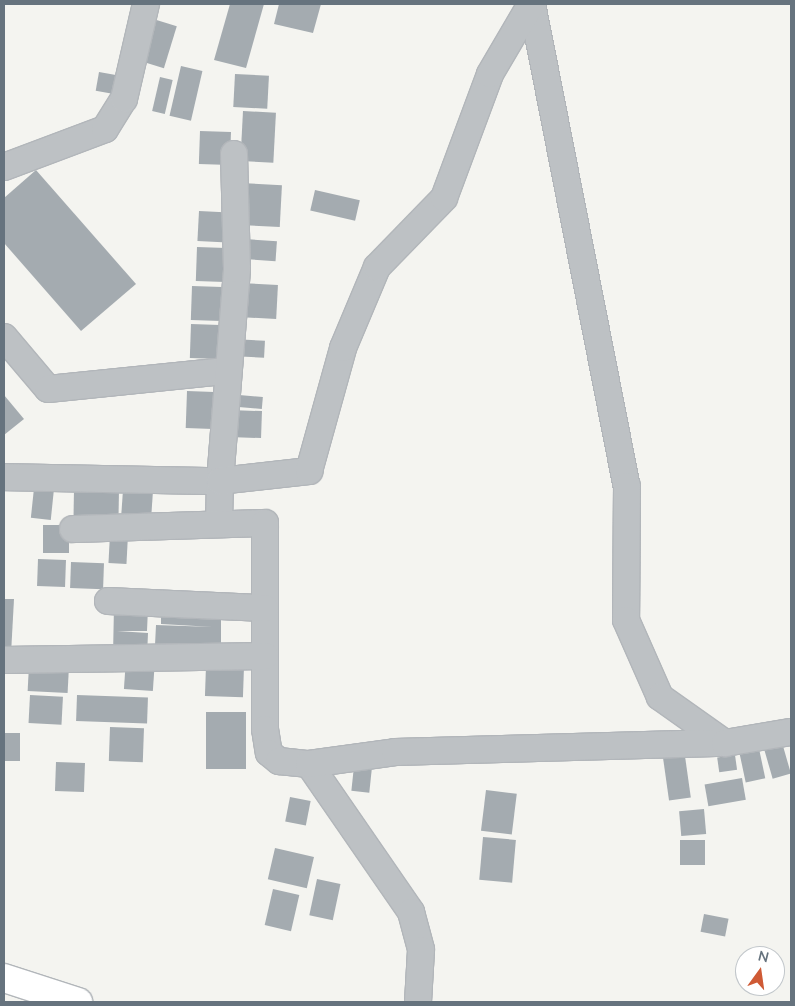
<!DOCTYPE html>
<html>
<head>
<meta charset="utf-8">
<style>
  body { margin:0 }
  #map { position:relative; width:795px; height:1006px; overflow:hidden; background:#f4f4f0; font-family:"Nunito Sans",sans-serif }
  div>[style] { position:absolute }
  .building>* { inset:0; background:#a4abb0; transform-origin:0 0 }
  .roads { filter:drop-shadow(1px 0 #b2b6ba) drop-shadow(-1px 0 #b2b6ba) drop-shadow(0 1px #b2b6ba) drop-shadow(0 -1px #b2b6ba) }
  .street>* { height:26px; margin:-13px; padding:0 13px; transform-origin:13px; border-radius:13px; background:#bdc1c4 }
  .secondary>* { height:28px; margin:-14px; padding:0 14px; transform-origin:14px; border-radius:14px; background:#fff }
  span { translate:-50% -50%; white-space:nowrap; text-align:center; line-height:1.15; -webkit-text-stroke:5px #fff; paint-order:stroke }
  .frame { position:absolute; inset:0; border:5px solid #66737e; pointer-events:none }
  .north { position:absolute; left:735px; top:946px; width:50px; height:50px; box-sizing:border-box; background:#fff; border:1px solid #c2c7cb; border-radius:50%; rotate:14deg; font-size:14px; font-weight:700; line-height:20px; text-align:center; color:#66737e }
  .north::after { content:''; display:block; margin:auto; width:18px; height:22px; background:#cf5a35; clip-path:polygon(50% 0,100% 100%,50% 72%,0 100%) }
</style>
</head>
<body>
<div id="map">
  <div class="building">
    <i style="clip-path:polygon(230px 4px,264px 4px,246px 68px,214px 60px)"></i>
    <i style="clip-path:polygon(279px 4px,321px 4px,313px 33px,274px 24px)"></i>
    <i style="left:150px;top:18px;width:28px;height:44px;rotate:17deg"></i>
    <i style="left:181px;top:66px;width:22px;height:51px;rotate:13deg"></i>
    <i style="left:99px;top:72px;width:27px;height:19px;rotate:10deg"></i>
    <i style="left:235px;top:74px;width:34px;height:33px;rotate:3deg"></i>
    <i style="left:160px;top:77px;width:13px;height:35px;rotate:13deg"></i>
    <i style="left:243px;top:111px;width:33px;height:50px;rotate:3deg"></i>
    <i style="left:200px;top:131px;width:31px;height:33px;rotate:2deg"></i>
    <i style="clip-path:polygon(36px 170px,136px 284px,81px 331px,4px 243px,4px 198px)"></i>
    <i style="left:241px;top:183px;width:41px;height:42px;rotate:3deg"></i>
    <i style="left:315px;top:190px;width:46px;height:21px;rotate:13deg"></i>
    <i style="left:199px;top:211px;width:35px;height:30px;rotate:3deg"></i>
    <i style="left:245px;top:239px;width:32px;height:20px;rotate:4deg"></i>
    <i style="left:197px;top:247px;width:29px;height:34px;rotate:2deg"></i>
    <i style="left:240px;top:283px;width:38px;height:34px;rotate:3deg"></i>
    <i style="left:192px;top:286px;width:30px;height:34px;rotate:2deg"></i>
    <i style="left:191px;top:324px;width:29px;height:34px;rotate:2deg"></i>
    <i style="left:232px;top:339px;width:33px;height:17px;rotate:3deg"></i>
    <i style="left:187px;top:391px;width:34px;height:37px;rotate:2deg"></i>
    <i style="left:228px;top:394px;width:35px;height:12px;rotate:5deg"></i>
    <i style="clip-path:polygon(4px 395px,24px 419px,4px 435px)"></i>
    <i style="left:230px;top:410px;width:32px;height:27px;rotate:2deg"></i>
    <i style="left:34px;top:488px;width:20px;height:30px;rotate:6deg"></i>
    <i style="left:74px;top:489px;width:45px;height:31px;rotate:1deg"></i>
    <i style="left:123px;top:490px;width:30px;height:31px;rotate:4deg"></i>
    <i style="left:43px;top:525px;width:26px;height:28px"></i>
    <i style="left:110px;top:534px;width:18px;height:29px;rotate:3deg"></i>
    <i style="left:38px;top:559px;width:28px;height:27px;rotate:2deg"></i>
    <i style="left:71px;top:562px;width:33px;height:26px;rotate:2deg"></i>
    <i style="clip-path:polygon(4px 599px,14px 599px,11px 654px,4px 654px)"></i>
    <i style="clip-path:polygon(161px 605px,221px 608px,221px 647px,155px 645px,156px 625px,213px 627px,161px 624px)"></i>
    <i style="clip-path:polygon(114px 606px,148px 608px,147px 631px,117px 631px,148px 633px,147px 657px,113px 655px)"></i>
    <i style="left:126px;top:659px;width:29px;height:30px;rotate:4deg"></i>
    <i style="left:29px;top:665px;width:40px;height:26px;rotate:3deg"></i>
    <i style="left:206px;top:666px;width:38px;height:30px;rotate:2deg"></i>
    <i style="left:30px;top:695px;width:33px;height:28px;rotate:3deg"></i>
    <i style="left:77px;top:695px;width:71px;height:26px;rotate:2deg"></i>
    <i style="left:206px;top:712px;width:40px;height:57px"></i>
    <i style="left:110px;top:727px;width:34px;height:34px;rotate:2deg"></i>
    <i style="left:4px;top:733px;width:16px;height:28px"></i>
    <i style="left:781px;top:739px;width:36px;height:19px;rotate:74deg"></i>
    <i style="left:758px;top:744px;width:35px;height:20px;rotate:78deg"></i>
    <i style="left:684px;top:749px;width:49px;height:22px;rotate:82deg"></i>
    <i style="left:735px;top:755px;width:15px;height:18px;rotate:82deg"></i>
    <i style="left:56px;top:762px;width:29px;height:29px;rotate:2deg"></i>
    <i style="left:354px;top:766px;width:18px;height:25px;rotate:6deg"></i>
    <i style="left:742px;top:778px;width:22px;height:38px;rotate:80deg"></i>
    <i style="left:486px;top:790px;width:31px;height:41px;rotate:7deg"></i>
    <i style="left:290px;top:797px;width:21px;height:25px;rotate:11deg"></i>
    <i style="left:704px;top:809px;width:25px;height:25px;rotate:85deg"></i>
    <i style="left:483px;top:837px;width:33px;height:43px;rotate:5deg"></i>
    <i style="left:680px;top:840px;width:25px;height:25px"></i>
    <i style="left:275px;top:848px;width:40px;height:32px;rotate:13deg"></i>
    <i style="left:317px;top:879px;width:24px;height:37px;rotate:12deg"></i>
    <i style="left:273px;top:889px;width:27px;height:37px;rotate:13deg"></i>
    <i style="left:704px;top:914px;width:25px;height:18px;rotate:11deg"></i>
  </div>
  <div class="roads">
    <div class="street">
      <i style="left:532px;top:4px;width:491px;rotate:78.9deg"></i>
      <i style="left:627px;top:486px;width:134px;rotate:90.4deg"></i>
      <i style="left:626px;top:620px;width:84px;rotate:66.2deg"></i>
      <i style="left:660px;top:697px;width:80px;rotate:35.3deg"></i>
      <i style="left:4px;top:167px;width:108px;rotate:-20.6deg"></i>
      <i style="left:105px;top:129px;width:36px;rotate:-58deg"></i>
      <i style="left:124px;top:99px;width:98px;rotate:-77deg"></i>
      <i style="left:4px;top:337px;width:68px;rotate:49.8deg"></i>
      <i style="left:48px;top:389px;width:179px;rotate:-5.8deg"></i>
      <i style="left:4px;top:477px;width:216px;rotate:1.1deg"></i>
      <i style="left:220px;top:481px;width:213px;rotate:-85.4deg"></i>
      <i style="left:237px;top:269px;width:115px;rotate:-91.5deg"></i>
      <i style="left:219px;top:524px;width:43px;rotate:-88.7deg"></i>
      <i style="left:220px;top:481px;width:90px;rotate:-6.4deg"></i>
      <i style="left:309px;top:471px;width:128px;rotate:-74.5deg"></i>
      <i style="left:343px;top:348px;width:88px;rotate:-67.2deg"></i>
      <i style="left:377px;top:267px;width:96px;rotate:-45.8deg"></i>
      <i style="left:444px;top:198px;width:132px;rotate:-69.6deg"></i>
      <i style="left:490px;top:74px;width:81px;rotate:-59.6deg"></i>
      <i style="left:73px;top:529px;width:192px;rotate:-1.8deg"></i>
      <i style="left:265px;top:523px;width:206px;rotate:90deg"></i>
      <i style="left:265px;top:729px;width:24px;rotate:81deg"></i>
      <i style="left:269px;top:753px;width:13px;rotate:39deg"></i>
      <i style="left:279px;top:761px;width:30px;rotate:6deg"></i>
      <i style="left:309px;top:764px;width:180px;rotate:55.4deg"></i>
      <i style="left:411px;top:912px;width:39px;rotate:75deg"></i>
      <i style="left:421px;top:950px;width:52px;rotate:93.3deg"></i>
      <i style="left:108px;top:601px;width:157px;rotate:2.6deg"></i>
      <i style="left:4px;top:660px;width:261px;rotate:-0.9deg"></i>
      <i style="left:309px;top:764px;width:87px;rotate:-7.9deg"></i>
      <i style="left:395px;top:752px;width:330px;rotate:-1.6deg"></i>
      <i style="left:725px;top:743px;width:67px;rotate:-9.5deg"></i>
    </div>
    <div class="secondary">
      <i style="left:4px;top:978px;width:78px;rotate:18deg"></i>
    </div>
  </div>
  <div class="frame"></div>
  <div class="north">N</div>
</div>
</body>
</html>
